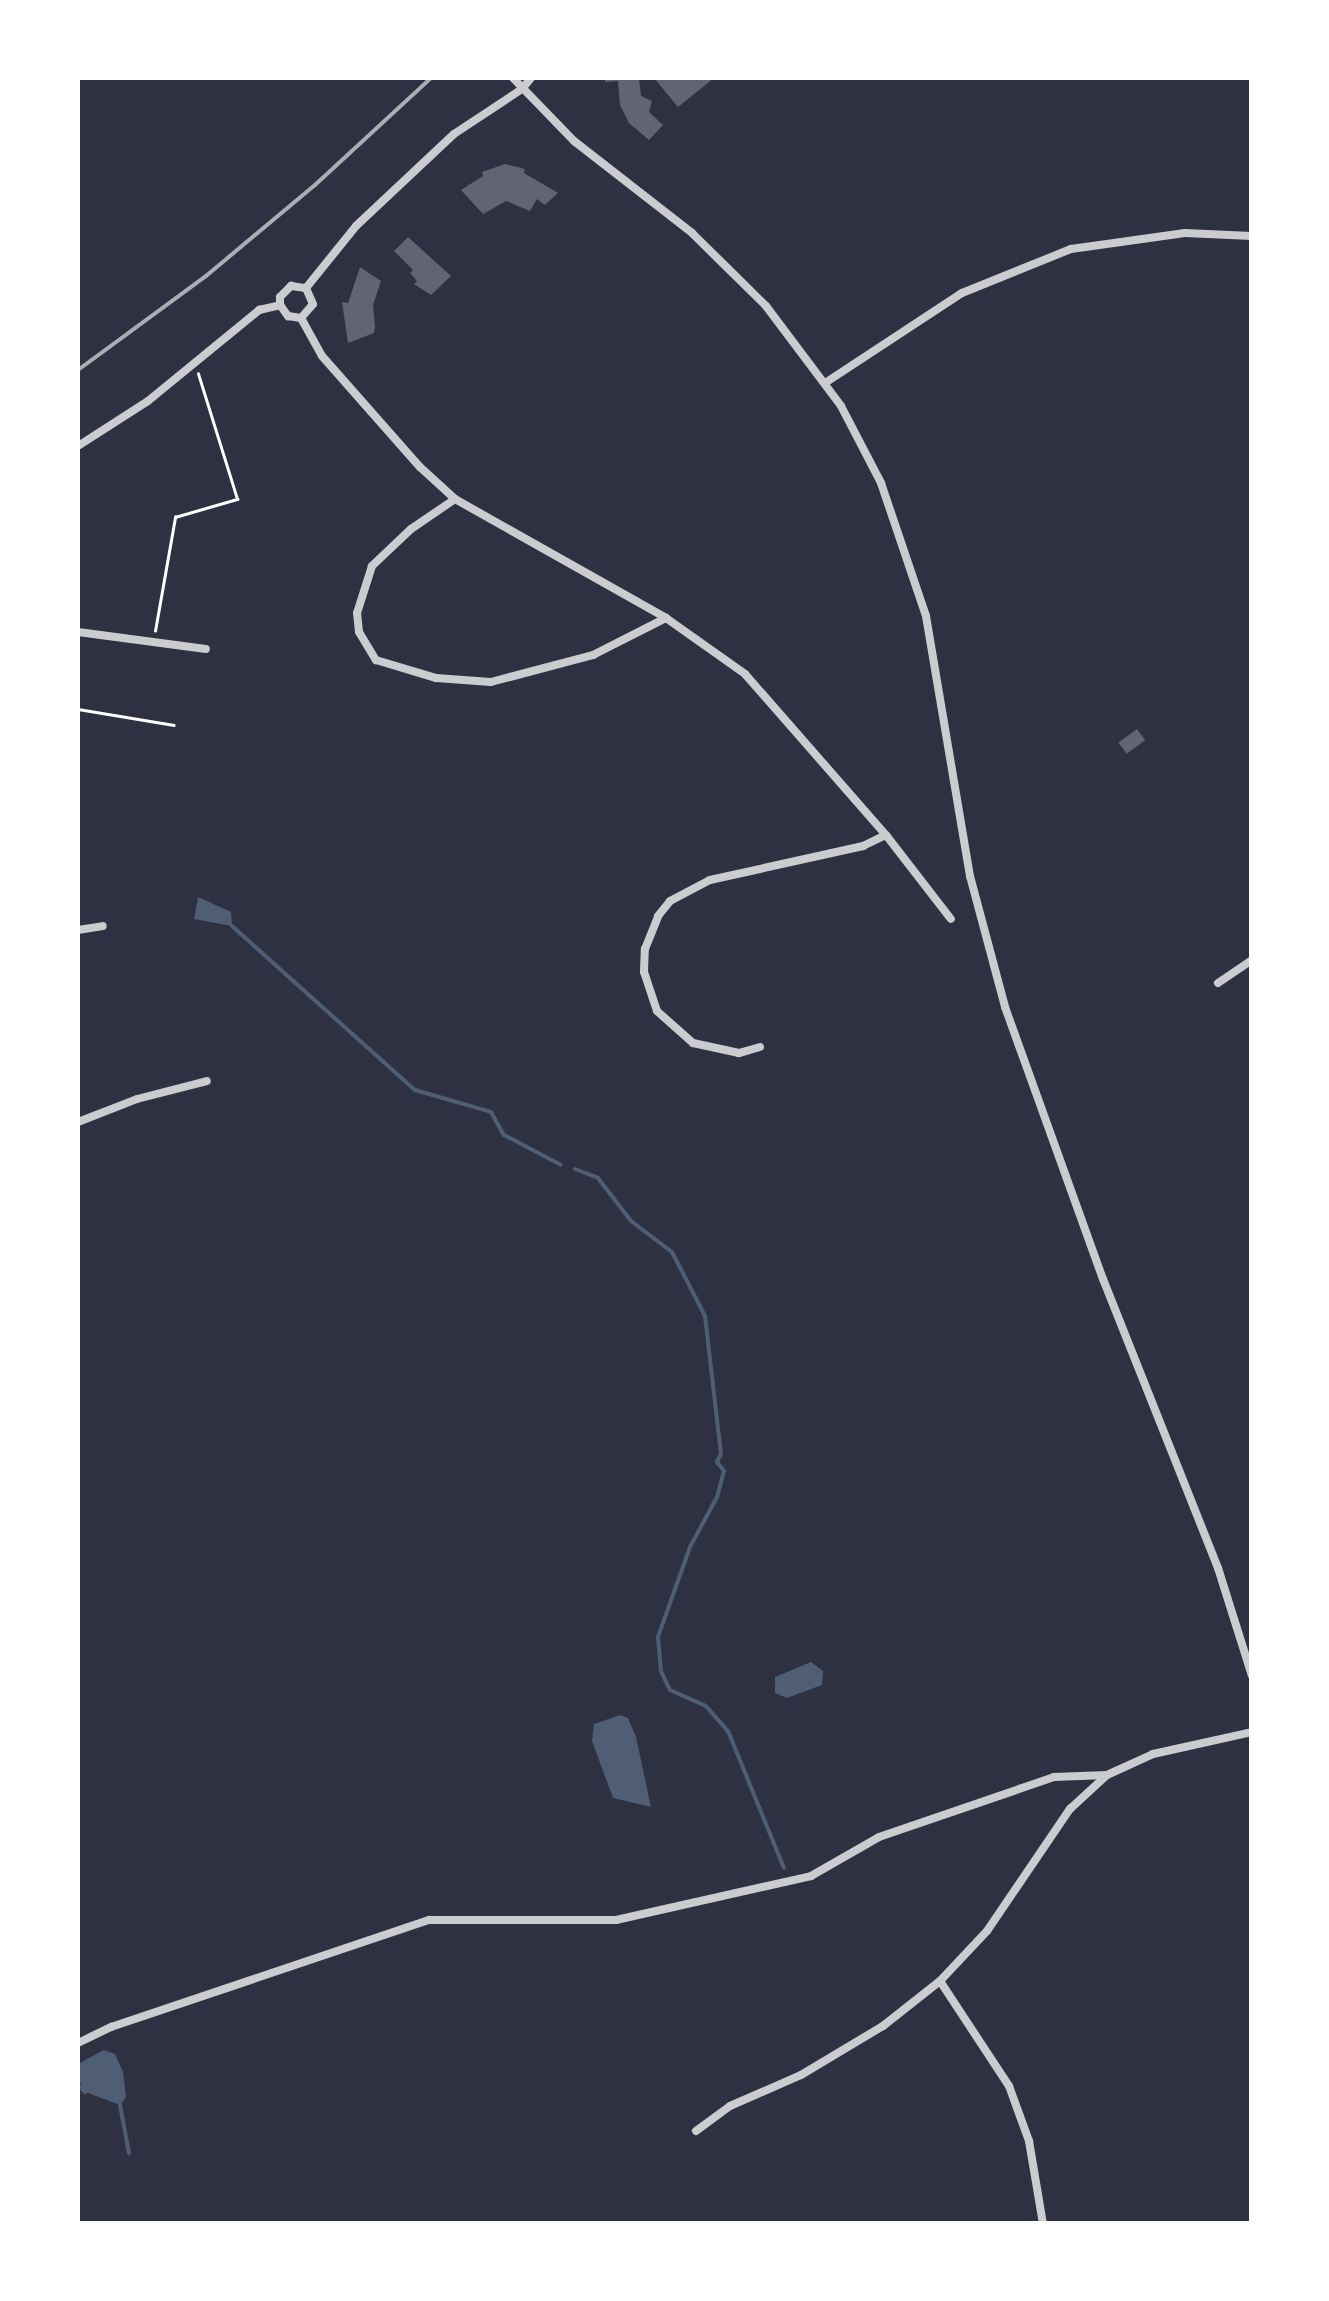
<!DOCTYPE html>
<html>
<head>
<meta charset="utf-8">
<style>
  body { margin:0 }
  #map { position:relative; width:1329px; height:2301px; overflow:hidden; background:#2d3142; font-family:"Roboto Condensed",sans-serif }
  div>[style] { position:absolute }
  .water>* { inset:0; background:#4f5d75 }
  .stream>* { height:4px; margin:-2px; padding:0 2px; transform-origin:2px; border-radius:2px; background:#4f5d75 }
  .building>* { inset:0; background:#626471; transform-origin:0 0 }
  .path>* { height:2.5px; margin:-1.25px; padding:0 1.25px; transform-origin:1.25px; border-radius:1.25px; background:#fff }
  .minor>* { height:8px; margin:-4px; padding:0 4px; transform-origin:4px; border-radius:4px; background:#caccd0 }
  .rail>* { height:4px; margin:-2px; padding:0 2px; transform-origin:2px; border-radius:2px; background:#abadb3 }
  span { translate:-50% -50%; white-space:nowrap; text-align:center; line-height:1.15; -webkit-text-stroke:8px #fff; paint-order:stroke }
  .frame { position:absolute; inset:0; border:80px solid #fff; pointer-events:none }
</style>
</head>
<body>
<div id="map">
  <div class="water">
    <i style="clip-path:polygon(198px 897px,231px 912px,232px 926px,194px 919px)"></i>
    <i style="clip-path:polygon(811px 1662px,823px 1671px,822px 1685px,787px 1698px,775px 1693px,775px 1677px)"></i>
    <i style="clip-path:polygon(620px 1715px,628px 1718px,636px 1737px,651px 1807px,613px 1798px,592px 1741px,594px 1724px)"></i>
    <i style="clip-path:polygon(104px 2050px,115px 2054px,123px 2072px,126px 2097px,120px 2105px,85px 2092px,78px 2078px,78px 2064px)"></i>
  </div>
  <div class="stream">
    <i style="left:232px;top:926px;width:246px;rotate:41.9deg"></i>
    <i style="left:415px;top:1090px;width:79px;rotate:16.1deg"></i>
    <i style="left:491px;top:1112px;width:26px;rotate:61deg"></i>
    <i style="left:504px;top:1135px;width:64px;rotate:27.8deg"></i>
    <i style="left:575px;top:1169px;width:25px;rotate:21deg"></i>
    <i style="left:598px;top:1178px;width:54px;rotate:52.5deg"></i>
    <i style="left:631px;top:1221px;width:51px;rotate:37.1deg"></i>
    <i style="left:672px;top:1252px;width:72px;rotate:62.7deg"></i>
    <i style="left:705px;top:1316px;width:139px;rotate:83.4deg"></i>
    <i style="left:721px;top:1454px;width:9px;rotate:117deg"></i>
    <i style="left:717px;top:1462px;width:11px;rotate:52deg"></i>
    <i style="left:724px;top:1471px;width:27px;rotate:105deg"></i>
    <i style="left:717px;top:1497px;width:57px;rotate:118.4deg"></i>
    <i style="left:690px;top:1547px;width:96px;rotate:109.6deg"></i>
    <i style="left:658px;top:1637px;width:34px;rotate:85deg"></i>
    <i style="left:661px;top:1671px;width:21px;rotate:65deg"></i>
    <i style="left:670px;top:1690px;width:39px;rotate:24deg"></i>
    <i style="left:706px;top:1706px;width:33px;rotate:49deg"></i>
    <i style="left:728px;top:1731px;width:148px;rotate:67.8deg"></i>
    <i style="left:78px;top:2085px;width:10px;rotate:45deg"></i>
    <i style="left:120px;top:2105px;width:49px;rotate:79.4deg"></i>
  </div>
  <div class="building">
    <i style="clip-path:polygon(605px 78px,639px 78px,641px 96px,652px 101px,649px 112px,663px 125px,649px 140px,629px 123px,620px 105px,618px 81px,605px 82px)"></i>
    <i style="clip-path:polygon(654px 78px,714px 78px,678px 107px)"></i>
    <i style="clip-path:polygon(505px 164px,525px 169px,524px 173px,558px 193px,545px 205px,537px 199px,530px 211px,506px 201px,483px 214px,461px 190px,483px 176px,482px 172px)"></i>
    <i style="clip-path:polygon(408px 237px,451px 276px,431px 295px,414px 284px,417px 281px,410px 273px,413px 270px,394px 251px)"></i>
    <i style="clip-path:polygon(360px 267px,381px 281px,373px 305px,375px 327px,374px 333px,348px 343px,342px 302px,348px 303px)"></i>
    <i style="left:1137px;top:729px;width:14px;height:23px;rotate:54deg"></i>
  </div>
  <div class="path">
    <i style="left:155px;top:631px;width:116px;rotate:-80deg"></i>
    <i style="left:175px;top:517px;width:65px;rotate:-16.2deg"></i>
    <i style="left:237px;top:499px;width:131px;rotate:-107.3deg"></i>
    <i style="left:78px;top:709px;width:97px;rotate:9.5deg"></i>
  </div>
  <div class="minor">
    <i style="left:513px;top:78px;width:88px;rotate:45.9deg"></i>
    <i style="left:574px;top:141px;width:150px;rotate:37.9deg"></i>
    <i style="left:692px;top:233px;width:104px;rotate:44.6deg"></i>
    <i style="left:766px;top:306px;width:125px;rotate:53.1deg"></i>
    <i style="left:841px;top:406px;width:87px;rotate:62.5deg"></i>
    <i style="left:881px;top:483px;width:140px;rotate:71.3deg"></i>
    <i style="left:926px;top:616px;width:264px;rotate:80.4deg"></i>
    <i style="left:970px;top:876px;width:136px;rotate:75deg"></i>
    <i style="left:1005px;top:1007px;width:289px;rotate:70.2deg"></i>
    <i style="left:1103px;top:1279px;width:311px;rotate:68.3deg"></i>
    <i style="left:1218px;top:1568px;width:113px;rotate:72.5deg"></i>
    <i style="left:306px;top:288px;width:80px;rotate:-51.1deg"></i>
    <i style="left:356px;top:226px;width:134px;rotate:-43.2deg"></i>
    <i style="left:454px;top:134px;width:82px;rotate:-33.5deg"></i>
    <i style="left:522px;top:89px;width:14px;rotate:-51deg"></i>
    <i style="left:280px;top:305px;width:8px;rotate:-90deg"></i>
    <i style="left:280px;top:297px;width:16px;rotate:-45deg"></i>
    <i style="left:291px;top:286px;width:15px;rotate:8deg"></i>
    <i style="left:280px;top:305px;width:14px;rotate:54deg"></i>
    <i style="left:288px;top:316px;width:13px;rotate:9deg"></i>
    <i style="left:301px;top:318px;width:43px;rotate:61.1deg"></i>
    <i style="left:322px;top:356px;width:148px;rotate:48.6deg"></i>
    <i style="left:420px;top:467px;width:47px;rotate:42.4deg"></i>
    <i style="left:455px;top:499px;width:242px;rotate:29.4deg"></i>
    <i style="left:666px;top:618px;width:97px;rotate:35.3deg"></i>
    <i style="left:745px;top:674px;width:214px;rotate:48.8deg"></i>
    <i style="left:886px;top:835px;width:106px;rotate:52.3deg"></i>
    <i style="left:301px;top:318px;width:18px;rotate:-49deg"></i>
    <i style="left:313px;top:304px;width:17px;rotate:-114deg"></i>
    <i style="left:825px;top:383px;width:164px;rotate:-33.3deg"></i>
    <i style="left:962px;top:293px;width:118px;rotate:-22deg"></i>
    <i style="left:1071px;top:249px;width:115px;rotate:-8deg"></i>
    <i style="left:1185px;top:233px;width:67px;rotate:2.6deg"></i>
    <i style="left:78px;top:446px;width:83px;rotate:-32.7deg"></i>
    <i style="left:148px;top:401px;width:144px;rotate:-39.3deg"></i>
    <i style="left:259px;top:310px;width:22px;rotate:-13deg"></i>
    <i style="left:455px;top:499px;width:53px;rotate:145.7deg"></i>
    <i style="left:411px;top:529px;width:54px;rotate:136.5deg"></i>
    <i style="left:372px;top:566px;width:49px;rotate:107.7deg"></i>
    <i style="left:357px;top:613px;width:19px;rotate:84deg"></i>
    <i style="left:359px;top:632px;width:33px;rotate:59deg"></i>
    <i style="left:376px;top:660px;width:63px;rotate:16.7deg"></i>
    <i style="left:436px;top:678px;width:55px;rotate:4.2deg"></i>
    <i style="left:491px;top:682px;width:106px;rotate:-14.8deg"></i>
    <i style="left:593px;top:655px;width:82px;rotate:-26.9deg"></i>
    <i style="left:78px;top:632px;width:129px;rotate:7.6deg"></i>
    <i style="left:78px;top:930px;width:25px;rotate:-9deg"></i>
    <i style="left:1218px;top:983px;width:41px;rotate:-34.1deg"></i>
    <i style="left:760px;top:1047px;width:22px;rotate:164deg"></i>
    <i style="left:739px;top:1053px;width:47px;rotate:-167.7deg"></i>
    <i style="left:693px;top:1043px;width:48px;rotate:-138.4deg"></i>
    <i style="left:657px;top:1011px;width:41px;rotate:-108.4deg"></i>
    <i style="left:644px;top:972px;width:23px;rotate:-88deg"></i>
    <i style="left:645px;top:949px;width:35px;rotate:-68deg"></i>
    <i style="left:658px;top:916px;width:19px;rotate:-51deg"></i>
    <i style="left:670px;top:901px;width:45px;rotate:-27.7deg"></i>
    <i style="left:710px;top:880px;width:157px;rotate:-12.5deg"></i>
    <i style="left:863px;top:846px;width:25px;rotate:-26deg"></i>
    <i style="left:78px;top:1122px;width:63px;rotate:-21.3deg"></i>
    <i style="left:137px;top:1099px;width:72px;rotate:-14.4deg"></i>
    <i style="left:940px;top:1981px;width:126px;rotate:56.7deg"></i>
    <i style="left:1009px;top:2086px;width:59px;rotate:70deg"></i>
    <i style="left:1029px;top:2141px;width:84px;rotate:80.4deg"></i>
    <i style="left:78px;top:2043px;width:37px;rotate:-26deg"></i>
    <i style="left:111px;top:2027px;width:336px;rotate:-18.6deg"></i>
    <i style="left:429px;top:1920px;width:187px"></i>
    <i style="left:616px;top:1920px;width:200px;rotate:-12.7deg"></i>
    <i style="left:811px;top:1876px;width:78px;rotate:-29.8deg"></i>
    <i style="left:879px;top:1837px;width:185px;rotate:-18.9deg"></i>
    <i style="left:1054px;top:1777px;width:53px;rotate:-2.2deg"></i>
    <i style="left:696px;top:2131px;width:42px;rotate:-36.3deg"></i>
    <i style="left:730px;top:2106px;width:77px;rotate:-23.6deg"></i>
    <i style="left:801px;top:2075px;width:96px;rotate:-30.9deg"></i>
    <i style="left:883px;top:2026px;width:73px;rotate:-38.3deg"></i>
    <i style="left:940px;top:1981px;width:69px;rotate:-46.8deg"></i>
    <i style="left:987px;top:1931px;width:148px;rotate:-55.8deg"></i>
    <i style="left:1070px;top:1809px;width:50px;rotate:-42.6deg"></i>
    <i style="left:1107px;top:1775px;width:51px;rotate:-24.5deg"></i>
    <i style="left:1153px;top:1754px;width:101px;rotate:-12.5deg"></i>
  </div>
  <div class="rail">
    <i style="left:78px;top:370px;width:159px;rotate:-36.3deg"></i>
    <i style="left:206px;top:276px;width:142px;rotate:-39.9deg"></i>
    <i style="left:315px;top:185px;width:158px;rotate:-42.7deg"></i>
  </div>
  <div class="frame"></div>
</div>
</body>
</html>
